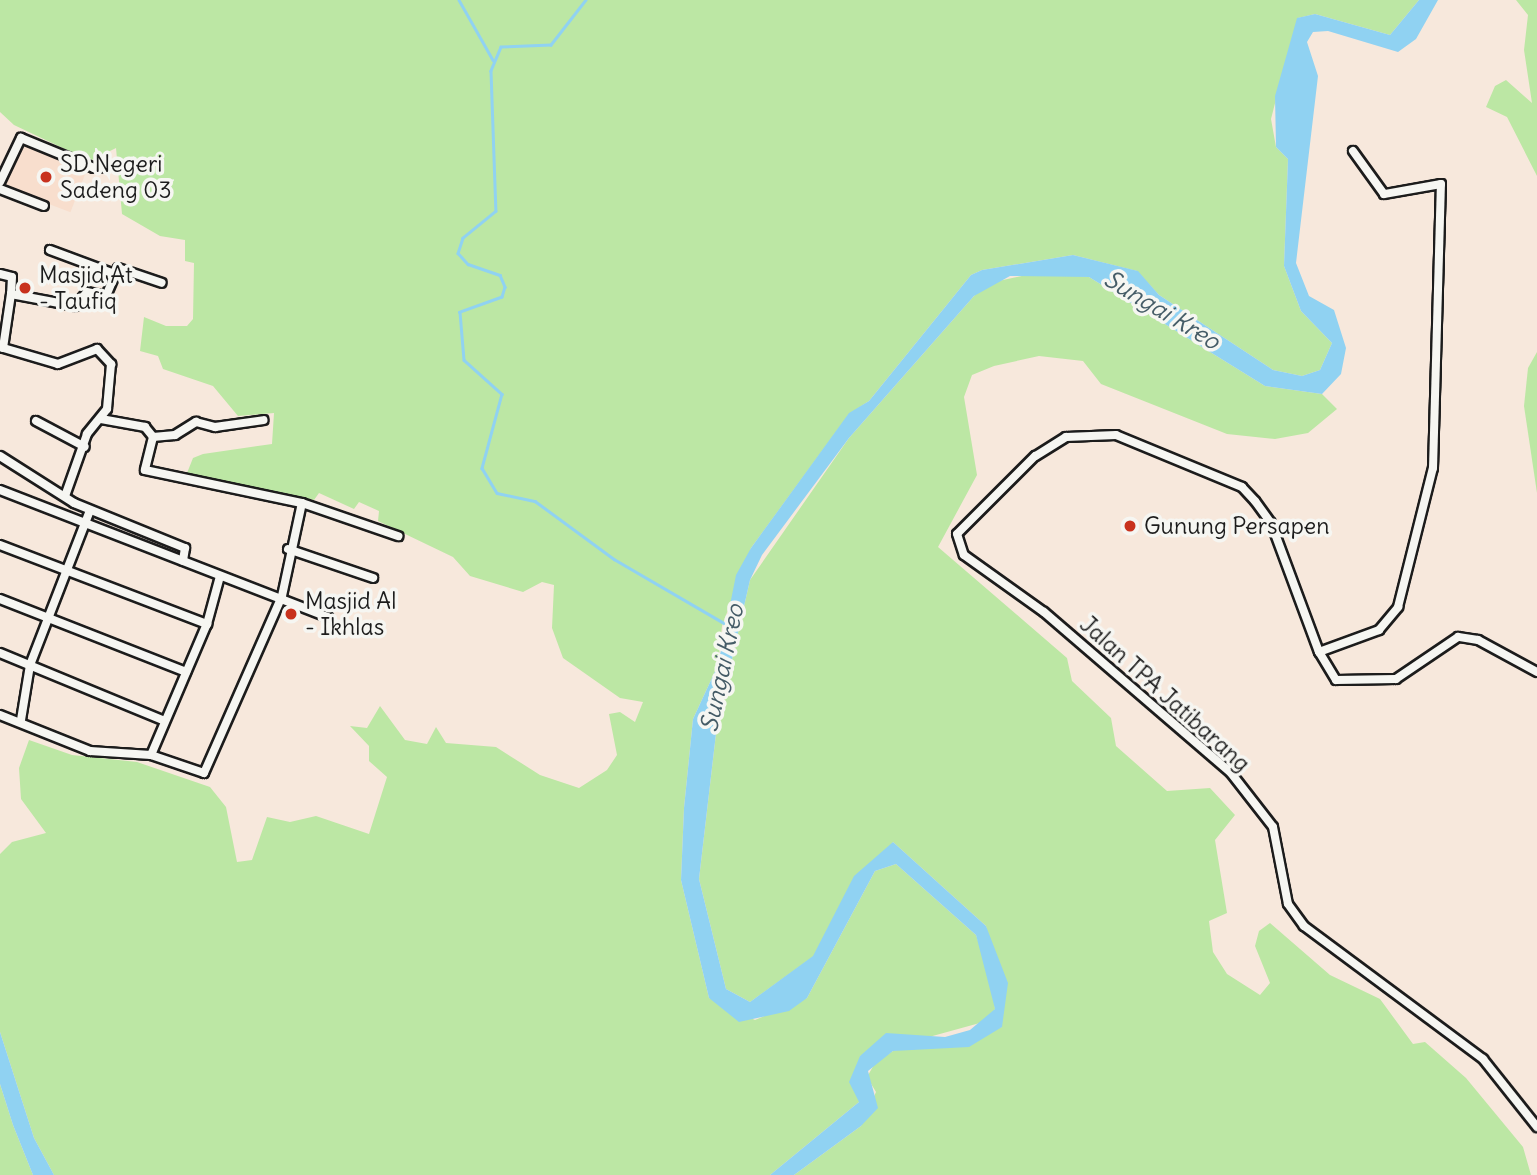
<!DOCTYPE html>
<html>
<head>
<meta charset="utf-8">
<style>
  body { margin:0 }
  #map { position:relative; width:1537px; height:1175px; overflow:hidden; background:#f7e8dc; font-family:Delius,sans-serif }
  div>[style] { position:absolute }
  .built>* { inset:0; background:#f8decd; transform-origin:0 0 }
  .green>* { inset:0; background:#bce7a4 }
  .water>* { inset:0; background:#90d2f2 }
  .stream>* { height:2.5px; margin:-1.25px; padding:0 1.25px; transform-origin:1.25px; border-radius:1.25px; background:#90d2f2 }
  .roads { filter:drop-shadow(2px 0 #1c1c1c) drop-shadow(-2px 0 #1c1c1c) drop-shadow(0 2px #1c1c1c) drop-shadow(0 -2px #1c1c1c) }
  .street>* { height:8px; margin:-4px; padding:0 4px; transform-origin:4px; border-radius:4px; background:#f6f6f2 }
  .dots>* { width:19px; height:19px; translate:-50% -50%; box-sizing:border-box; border:4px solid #f6f6f2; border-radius:50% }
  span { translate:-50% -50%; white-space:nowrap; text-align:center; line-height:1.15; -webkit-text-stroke:7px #f6f6f2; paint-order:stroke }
  .poi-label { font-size:23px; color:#1c1c1c }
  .left { translate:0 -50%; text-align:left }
  .street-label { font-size:23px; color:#1c1c1c }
  .water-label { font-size:24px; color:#455c67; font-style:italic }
</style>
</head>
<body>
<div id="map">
  <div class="built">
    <i style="left:21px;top:143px;width:71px;height:47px;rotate:21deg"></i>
  </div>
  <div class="green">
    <i style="clip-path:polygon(0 0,1419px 0,1390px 35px,1315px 14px,1298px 18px,1284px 68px,1271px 119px,1276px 147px,1288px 159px,1284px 266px,1301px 311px,1332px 343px,1320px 370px,1302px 376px,1273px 370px,1159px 295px,1137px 271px,1073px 255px,982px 270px,971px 275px,869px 401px,849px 414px,751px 548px,722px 626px,718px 665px,693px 719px,684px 808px,681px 880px,709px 998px,755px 1020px,807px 998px,875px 871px,896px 864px,976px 935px,993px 984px,995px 1009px,987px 1021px,860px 1056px,859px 1102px,770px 1175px,54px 1175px,34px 1138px,0 1032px,0 854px,12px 842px,46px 833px,21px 799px,19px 768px,29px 740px,72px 755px,137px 762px,210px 787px,226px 807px,237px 862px,252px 860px,267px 817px,290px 822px,316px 816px,369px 834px,387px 777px,369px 761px,369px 746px,350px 726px,367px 728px,380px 706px,405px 740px,427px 744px,436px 727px,446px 743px,496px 747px,540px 775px,579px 788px,607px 770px,617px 755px,609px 714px,620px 712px,635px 722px,643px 702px,620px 698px,563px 658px,552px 628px,554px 585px,542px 582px,523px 592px,470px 576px,453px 557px,378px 521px,379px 511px,359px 502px,354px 509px,319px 493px,314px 500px,187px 473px,193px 458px,203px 454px,272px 444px,274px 413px,238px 416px,213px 386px,163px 369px,158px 356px,140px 351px,144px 317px,166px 326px,187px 326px,193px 319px,194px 263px,185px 261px,185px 240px,160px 236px,122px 214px,116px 148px,90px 161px,14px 125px,0 112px)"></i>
    <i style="clip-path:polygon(1516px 0,1537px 0,1537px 176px,1507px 117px,1486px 107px,1495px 86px,1506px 80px,1532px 103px,1524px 50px,1528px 15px)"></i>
    <i style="clip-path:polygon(1040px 272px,1089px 277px,1265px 386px,1322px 394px,1337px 409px,1308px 433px,1275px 439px,1227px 434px,1101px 384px,1083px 361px,1039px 356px,994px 366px,972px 375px,964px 397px,977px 475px,938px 547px,1067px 658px,1072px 681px,1111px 718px,1116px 746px,1167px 791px,1210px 788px,1235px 815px,1215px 840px,1227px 913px,1209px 921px,1213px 952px,1227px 974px,1260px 995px,1270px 983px,1255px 946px,1259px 931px,1270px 923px,1330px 975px,1380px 999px,1413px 1044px,1425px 1042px,1466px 1078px,1523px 1147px,1531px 1175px,794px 1175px,861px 1126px,876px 1092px,867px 1077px,875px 1063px,893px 1051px,1002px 1027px,986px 926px,893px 842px,814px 956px,750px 1002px,726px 989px,699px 879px,717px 725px,750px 580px,849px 438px,974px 296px,989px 283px)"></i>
    <i style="clip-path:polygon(1537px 352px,1537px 493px,1524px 406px,1528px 368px)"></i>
    <i style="clip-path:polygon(0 1084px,13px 1125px,33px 1175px,0 1175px)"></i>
  </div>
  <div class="water">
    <i style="clip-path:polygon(1419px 0,1438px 0,1416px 39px,1398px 52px,1328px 31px,1313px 32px,1307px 42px,1318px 76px,1296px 263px,1309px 296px,1334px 310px,1346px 348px,1341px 374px,1322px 394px,1265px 386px,1089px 277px,1010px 276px,974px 296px,849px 438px,762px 555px,750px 580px,717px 725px,699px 879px,726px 989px,750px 1002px,813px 956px,854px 876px,893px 842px,986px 926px,1008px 983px,1002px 1027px,969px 1047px,893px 1051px,868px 1071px,878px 1108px,861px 1126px,794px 1175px,770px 1175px,859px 1102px,849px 1082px,860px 1056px,886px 1033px,945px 1037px,970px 1030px,995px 1009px,976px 935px,896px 864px,875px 871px,807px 998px,789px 1011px,739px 1022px,709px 998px,681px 880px,684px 808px,693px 719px,718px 665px,736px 575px,751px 548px,849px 413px,869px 401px,971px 275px,982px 270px,1073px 255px,1138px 271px,1159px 295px,1273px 370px,1302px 376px,1320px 370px,1332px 343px,1301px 311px,1284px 266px,1288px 159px,1276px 147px,1275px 96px,1297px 18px,1315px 14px,1390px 35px)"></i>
    <i style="clip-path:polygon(0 1032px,34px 1138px,54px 1175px,33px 1175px,13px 1125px,0 1084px)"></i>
  </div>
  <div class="stream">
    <i style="left:459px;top:0;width:69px;rotate:60.5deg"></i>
    <i style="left:586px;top:0;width:57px;rotate:127.9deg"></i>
    <i style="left:551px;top:45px;width:50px;rotate:177.7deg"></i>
    <i style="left:501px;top:47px;width:26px;rotate:113deg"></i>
    <i style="left:491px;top:71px;width:140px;rotate:88deg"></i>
    <i style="left:496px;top:211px;width:43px;rotate:140.7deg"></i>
    <i style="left:463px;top:238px;width:16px;rotate:108deg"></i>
    <i style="left:458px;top:253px;width:15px;rotate:48deg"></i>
    <i style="left:468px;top:264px;width:34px;rotate:19deg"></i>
    <i style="left:500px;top:275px;width:13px;rotate:67deg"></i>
    <i style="left:505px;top:287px;width:10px;rotate:107deg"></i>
    <i style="left:502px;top:297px;width:45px;rotate:160.3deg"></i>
    <i style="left:460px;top:312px;width:48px;rotate:85.2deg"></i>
    <i style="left:464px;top:360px;width:51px;rotate:41.8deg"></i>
    <i style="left:502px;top:394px;width:77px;rotate:105.1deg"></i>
    <i style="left:482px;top:468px;width:29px;rotate:59deg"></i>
    <i style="left:497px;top:493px;width:39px;rotate:12deg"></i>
    <i style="left:535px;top:501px;width:98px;rotate:36.3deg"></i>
    <i style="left:614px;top:559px;width:127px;rotate:30.2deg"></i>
  </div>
  <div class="roads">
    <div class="street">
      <i style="left:0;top:182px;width:49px;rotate:-64.5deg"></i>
      <i style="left:21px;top:138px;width:79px;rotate:22.3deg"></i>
      <i style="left:94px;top:168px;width:24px;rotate:-5deg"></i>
      <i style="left:0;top:189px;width:47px;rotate:21.1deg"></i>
      <i style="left:50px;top:250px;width:66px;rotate:20.4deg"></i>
      <i style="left:0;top:274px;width:12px;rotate:14deg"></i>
      <i style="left:12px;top:277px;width:17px;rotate:93deg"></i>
      <i style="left:11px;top:294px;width:65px;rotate:10.6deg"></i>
      <i style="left:75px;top:306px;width:18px;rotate:-49deg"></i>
      <i style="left:87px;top:292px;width:19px;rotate:12deg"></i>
      <i style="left:106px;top:296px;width:30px;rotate:-67deg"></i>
      <i style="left:118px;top:268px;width:46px;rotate:18.8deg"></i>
      <i style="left:0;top:347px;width:60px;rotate:16.3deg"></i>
      <i style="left:58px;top:364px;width:42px;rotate:-21deg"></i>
      <i style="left:97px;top:349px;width:21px;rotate:47deg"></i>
      <i style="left:111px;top:364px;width:45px;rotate:95.1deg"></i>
      <i style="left:107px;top:409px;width:32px;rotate:129deg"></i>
      <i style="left:87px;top:434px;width:66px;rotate:109.5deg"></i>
      <i style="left:3px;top:348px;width:55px;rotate:-81.6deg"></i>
      <i style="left:101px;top:419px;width:45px;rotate:10.3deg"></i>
      <i style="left:145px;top:427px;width:13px;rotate:51deg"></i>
      <i style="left:153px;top:437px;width:34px;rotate:104deg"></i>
      <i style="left:145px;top:470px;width:160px;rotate:11.9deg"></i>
      <i style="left:302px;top:503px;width:102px;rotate:19deg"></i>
      <i style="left:36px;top:421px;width:55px;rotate:28deg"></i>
      <i style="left:153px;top:437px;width:22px;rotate:-5deg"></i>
      <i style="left:175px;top:435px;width:25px;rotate:-32deg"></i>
      <i style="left:196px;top:422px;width:20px;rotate:15deg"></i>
      <i style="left:215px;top:427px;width:49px;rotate:-8.1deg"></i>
      <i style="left:0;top:456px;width:88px;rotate:32.4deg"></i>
      <i style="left:74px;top:503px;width:120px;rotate:22.1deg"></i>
      <i style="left:185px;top:548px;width:13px;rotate:99deg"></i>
      <i style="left:0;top:490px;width:352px;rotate:21.2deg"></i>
      <i style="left:0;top:545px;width:222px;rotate:20.9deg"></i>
      <i style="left:288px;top:549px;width:90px;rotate:18.8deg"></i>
      <i style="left:0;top:599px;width:200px;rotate:21.4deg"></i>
      <i style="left:1319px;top:652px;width:64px;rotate:-20.1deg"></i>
      <i style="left:1379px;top:630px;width:30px;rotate:-50deg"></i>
      <i style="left:1398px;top:607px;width:143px;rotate:-75.9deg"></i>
      <i style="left:1433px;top:468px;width:284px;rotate:-88.4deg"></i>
      <i style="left:1441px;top:184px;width:58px;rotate:170deg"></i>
      <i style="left:1384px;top:194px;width:53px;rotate:-125.8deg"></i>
      <i style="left:0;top:653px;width:178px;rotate:22.4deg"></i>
      <i style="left:1537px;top:672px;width:67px;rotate:-151.5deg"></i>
      <i style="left:1478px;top:640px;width:20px;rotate:-171deg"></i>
      <i style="left:1458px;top:637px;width:75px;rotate:145.9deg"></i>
      <i style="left:1396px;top:679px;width:60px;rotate:179deg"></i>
      <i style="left:1336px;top:680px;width:33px;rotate:-121deg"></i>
      <i style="left:1319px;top:652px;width:138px;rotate:-110.4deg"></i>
      <i style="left:1271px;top:523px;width:27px;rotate:-126deg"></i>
      <i style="left:1255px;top:501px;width:19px;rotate:-133deg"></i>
      <i style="left:1242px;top:487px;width:136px;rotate:-157.6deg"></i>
      <i style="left:1116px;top:435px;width:50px;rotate:177.7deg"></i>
      <i style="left:1066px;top:437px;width:36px;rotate:148deg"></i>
      <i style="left:1035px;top:456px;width:110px;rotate:135deg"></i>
      <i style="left:957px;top:534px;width:22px;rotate:72deg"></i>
      <i style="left:964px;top:555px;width:98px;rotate:35.5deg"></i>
      <i style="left:1044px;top:612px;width:247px;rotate:40.7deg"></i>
      <i style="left:1231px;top:773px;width:68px;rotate:52.1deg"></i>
      <i style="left:1273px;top:827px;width:78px;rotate:79deg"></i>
      <i style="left:1288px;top:904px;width:27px;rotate:54deg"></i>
      <i style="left:1304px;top:926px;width:223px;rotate:36.6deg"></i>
      <i style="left:1483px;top:1059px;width:87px;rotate:51.5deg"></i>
      <i style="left:0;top:715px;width:97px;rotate:21.8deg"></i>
      <i style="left:90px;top:751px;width:61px;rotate:3.8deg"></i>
      <i style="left:151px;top:755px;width:56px;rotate:18.8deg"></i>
      <i style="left:204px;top:773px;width:193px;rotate:-66.2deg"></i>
      <i style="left:282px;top:596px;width:95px;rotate:-77.9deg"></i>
      <i style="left:21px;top:720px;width:56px;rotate:-80.7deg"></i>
      <i style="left:30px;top:665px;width:166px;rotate:-68.8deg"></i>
      <i style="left:151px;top:755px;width:142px;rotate:-66.9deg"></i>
      <i style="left:207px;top:624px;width:50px;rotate:-74.8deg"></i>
    </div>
  </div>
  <div class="dots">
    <i style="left:46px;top:177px;background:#c8321e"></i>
    <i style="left:25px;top:288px;background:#c8321e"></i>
    <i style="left:1130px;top:526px;background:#c8321e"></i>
    <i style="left:291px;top:614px;background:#c8321e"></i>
  </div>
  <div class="poi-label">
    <span class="left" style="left:60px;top:177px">SD Negeri<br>Sadeng 03</span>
    <span class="left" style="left:39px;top:288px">Masjid At<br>- Taufiq</span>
    <span class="left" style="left:1144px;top:526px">Gunung Persapen</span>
    <span class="left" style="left:305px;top:614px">Masjid Al<br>- Ikhlas</span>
  </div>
  <div class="street-label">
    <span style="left:1165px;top:694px;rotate:42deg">Jalan TPA Jatibarang</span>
  </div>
  <div class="water-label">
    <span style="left:1162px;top:310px;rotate:31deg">Sungai Kreo</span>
    <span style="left:722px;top:668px;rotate:-78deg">Sungai Kreo</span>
  </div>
</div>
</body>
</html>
